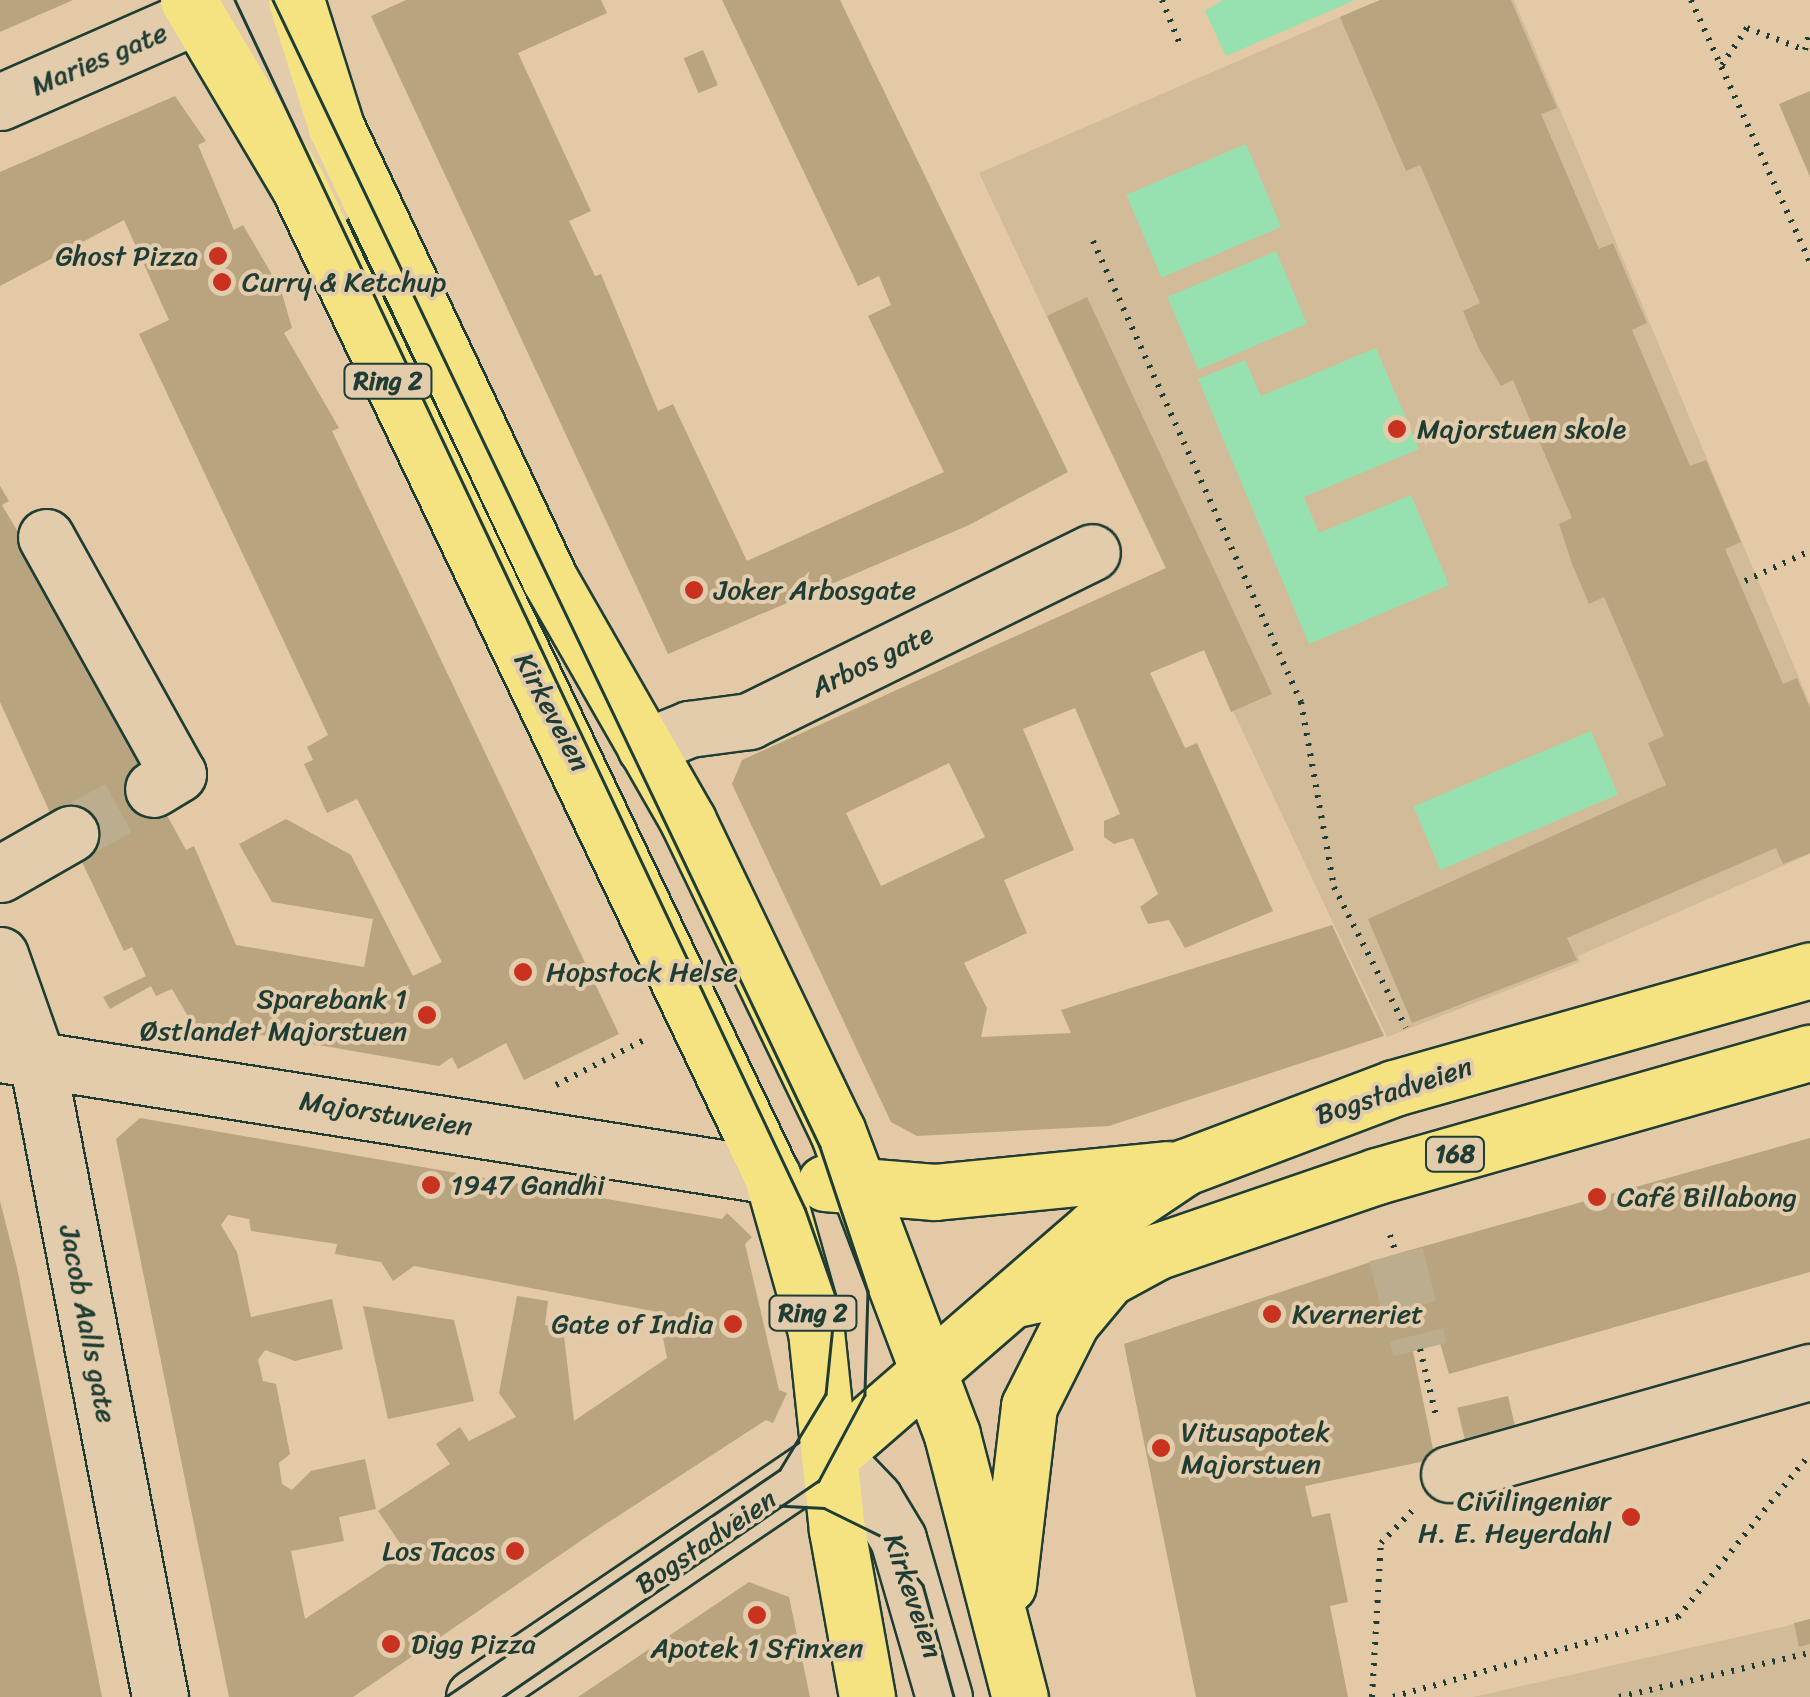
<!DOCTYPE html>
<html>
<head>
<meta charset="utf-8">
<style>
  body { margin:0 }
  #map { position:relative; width:1810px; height:1697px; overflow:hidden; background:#e3c9a5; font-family:Sriracha,sans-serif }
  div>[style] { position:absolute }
  .built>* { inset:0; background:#d2bb98 }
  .green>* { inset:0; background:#97e0b0; transform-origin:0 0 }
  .building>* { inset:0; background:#b9a480; transform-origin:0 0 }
  .minor-tunnel>* { height:55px; margin-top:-27.5px; transform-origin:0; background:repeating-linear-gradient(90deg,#bcad8e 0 55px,transparent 0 83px) }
  .path>* { height:6px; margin-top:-3px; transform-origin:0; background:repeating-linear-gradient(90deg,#1f3d34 0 2.5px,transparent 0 10.5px) }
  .roads { filter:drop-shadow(2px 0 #1f3d34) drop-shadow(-2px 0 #1f3d34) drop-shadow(0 2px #1f3d34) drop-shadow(0 -2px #1f3d34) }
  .minor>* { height:55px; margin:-27.5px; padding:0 27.5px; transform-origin:27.5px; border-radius:27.5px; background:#e2ccab }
  .major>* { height:55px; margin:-27.5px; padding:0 27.5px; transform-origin:27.5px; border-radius:27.5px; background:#f5e382 }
  .tram>* { height:2.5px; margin:-1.25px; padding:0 1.25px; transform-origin:1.25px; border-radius:1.25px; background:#1f3d34 }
  .dots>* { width:28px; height:28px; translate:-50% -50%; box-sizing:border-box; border:5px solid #e2ccab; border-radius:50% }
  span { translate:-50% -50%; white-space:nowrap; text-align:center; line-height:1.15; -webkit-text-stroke:8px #e2ccab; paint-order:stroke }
  .shield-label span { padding:2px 8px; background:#e2ccab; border:2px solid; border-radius:8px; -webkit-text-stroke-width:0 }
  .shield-label { font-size:25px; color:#1f3d34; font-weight:700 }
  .street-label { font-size:28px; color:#1f3d34 }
  .poi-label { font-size:28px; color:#1f3d34 }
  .right { translate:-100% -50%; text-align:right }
  .left { translate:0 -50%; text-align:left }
</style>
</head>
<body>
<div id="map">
  <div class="built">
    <i style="clip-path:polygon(1379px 0,1514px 0,1810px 704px,1810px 854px,1578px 956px,1580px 962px,1387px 1037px,979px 173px)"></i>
    <i style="clip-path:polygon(1810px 1619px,1810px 1697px,1473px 1697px,1787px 1626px)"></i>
  </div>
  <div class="green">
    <i style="clip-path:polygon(1223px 0,1355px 0,1226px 56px,1205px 11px)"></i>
    <i style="left:1246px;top:144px;width:90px;height:130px;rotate:67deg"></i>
    <i style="left:1276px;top:251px;width:79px;height:118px;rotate:67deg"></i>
    <i style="clip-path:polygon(1376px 348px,1419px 449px,1304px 497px,1319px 533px,1411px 495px,1449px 585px,1309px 644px,1198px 379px,1245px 360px,1261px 396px)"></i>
    <i style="left:1591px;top:731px;width:69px;height:193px;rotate:67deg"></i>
  </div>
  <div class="building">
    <i style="clip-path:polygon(0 0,73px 0,0 32px)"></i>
    <i style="clip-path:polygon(406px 0,601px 0,607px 13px,518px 53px,591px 211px,569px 221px,595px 276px,601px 274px,658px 411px,673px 404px,747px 561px,944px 472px,868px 316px,891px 305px,879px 276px,858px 286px,722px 0,840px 0,1068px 472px,969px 525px,668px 654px,371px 16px)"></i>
    <i style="clip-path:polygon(1380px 0,1511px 0,1557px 108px,1541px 114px,1599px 249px,1613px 243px,1647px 323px,1632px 330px,1690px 466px,1706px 460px,1741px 542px,1725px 549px,1783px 684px,1797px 678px,1810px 708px,1810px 853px,1783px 864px,1776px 848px,1567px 938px,1577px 960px,1412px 1023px,1368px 919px,1666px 785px,1648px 743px,1664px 736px,1604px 597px,1589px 604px,1572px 564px,1559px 524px,1572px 518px,1513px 380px,1501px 386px,1479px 349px,1463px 311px,1480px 303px,1420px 165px,1406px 171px,1340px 17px)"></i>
    <i style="left:703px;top:50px;width:38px;height:21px;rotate:67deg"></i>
    <i style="clip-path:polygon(1810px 91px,1810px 177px,1779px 104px)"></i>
    <i style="clip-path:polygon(175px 96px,206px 141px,198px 145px,234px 230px,243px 225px,281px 290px,292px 328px,284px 333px,339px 428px,332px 431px,619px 1034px,524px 1080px,506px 1043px,458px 1069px,452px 1057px,439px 1066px,192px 1023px,172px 989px,156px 996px,151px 986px,110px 1009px,103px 997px,146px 976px,132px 947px,124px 951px,59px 813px,52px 817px,0 702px,0 486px,9px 501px,2px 505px,113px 694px,164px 810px,186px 850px,194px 846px,236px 945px,364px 967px,373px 919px,272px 902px,239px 844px,286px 819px,351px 855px,413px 976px,442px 962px,357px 799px,327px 813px,304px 764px,313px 760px,307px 747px,328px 735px,139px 334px,169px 320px,124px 220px,0 286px,0 172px)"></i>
    <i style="clip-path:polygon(evenodd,1087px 297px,1272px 694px,1231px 712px,1204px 650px,1150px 673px,1185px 748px,1197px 743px,1273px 911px,1185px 948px,1169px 920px,1148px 924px,1140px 907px,1158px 894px,1133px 838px,1114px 844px,1104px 837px,1104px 821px,1120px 814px,1075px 708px,1023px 729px,1074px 850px,1004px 880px,1027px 933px,964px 963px,987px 1008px,981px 1037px,1071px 1033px,1061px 1010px,1332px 925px,1384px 1036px,1109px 1126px,917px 1136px,891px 1122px,732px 784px,742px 760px,1166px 568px,1047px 316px,1087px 297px,949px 763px,985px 837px,881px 886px,846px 813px,949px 763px)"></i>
    <i style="clip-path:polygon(evenodd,140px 1118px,722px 1219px,727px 1213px,752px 1237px,745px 1244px,779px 1390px,787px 1393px,773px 1423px,766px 1420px,595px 1531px,353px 1697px,229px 1697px,116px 1139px,140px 1118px,228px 1215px,249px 1219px,251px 1231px,337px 1244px,335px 1254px,381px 1262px,393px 1281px,414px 1266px,658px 1312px,667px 1358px,574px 1421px,563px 1328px,545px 1325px,548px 1301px,517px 1296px,499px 1393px,516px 1417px,469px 1441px,460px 1427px,436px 1444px,450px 1464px,378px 1511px,406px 1552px,305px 1619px,291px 1551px,344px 1541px,339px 1517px,376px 1509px,365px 1459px,311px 1471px,292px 1490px,282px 1484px,279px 1463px,290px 1454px,276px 1384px,263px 1381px,258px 1360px,265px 1350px,295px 1361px,343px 1349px,332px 1299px,251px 1317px,237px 1252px,221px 1225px,228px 1215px)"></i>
    <i style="clip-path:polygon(1810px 1138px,1810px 1272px,1449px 1374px,1440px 1343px,1413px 1351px,1435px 1459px,1305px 1486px,1312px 1517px,1330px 1513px,1348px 1602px,1330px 1606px,1348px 1697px,1196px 1697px,1124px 1344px,1389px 1256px)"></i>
    <i style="clip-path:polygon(0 1201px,17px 1268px,102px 1697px,0 1697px)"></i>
    <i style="clip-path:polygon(363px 1306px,454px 1320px,474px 1401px,388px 1419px)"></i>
    <i style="left:1508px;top:1396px;width:53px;height:52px;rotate:77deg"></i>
    <i style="clip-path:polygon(749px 1582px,789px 1597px,810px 1697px,578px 1697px)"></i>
    <i style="clip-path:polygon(1810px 1619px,1810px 1644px,1799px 1647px,1794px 1623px)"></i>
  </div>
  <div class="minor-tunnel">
    <i style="left:70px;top:834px;width:94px;rotate:-28.5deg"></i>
    <i style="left:1396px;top:1254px;width:98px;rotate:75.8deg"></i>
  </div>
  <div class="path">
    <i style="left:1162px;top:0;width:51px;rotate:68deg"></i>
    <i style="left:1691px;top:0;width:288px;rotate:65.6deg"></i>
    <i style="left:1722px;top:65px;width:45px;rotate:-56deg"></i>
    <i style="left:1747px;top:28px;width:62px;rotate:20.8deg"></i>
    <i style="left:1805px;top:50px;width:21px;rotate:-76deg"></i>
    <i style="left:1093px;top:241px;width:506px;rotate:65.72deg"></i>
    <i style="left:1301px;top:702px;width:188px;rotate:79.9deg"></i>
    <i style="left:1334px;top:887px;width:158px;rotate:62.9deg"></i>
    <i style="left:1745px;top:581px;width:72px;rotate:-24.8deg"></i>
    <i style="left:556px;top:1085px;width:99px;rotate:-27.1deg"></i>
    <i style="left:1390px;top:1235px;width:20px;rotate:72deg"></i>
    <i style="left:1420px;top:1349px;width:73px;rotate:76.5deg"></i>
    <i style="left:1372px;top:1697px;width:154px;rotate:-86.7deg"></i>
    <i style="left:1381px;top:1543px;width:45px;rotate:-45.9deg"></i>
    <i style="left:1393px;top:1697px;width:296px;rotate:-15.7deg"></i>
    <i style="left:1678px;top:1617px;width:210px;rotate:-51deg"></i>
    <i style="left:1619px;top:1697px;width:196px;rotate:-13deg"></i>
  </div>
  <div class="roads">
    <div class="minor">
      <i style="left:239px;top:0;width:217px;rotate:65.4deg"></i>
      <i style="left:0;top:102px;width:216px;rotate:-23.7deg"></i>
      <i style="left:46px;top:537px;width:271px;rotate:60.9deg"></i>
      <i style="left:178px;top:774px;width:29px;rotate:149deg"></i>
      <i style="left:645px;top:747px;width:48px;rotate:-22.2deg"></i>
      <i style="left:689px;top:729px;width:61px;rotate:-7.6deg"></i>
      <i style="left:749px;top:721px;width:382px;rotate:-26.2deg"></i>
      <i style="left:0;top:874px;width:81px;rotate:-29.7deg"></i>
      <i style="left:0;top:955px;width:111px;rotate:70.6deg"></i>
      <i style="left:37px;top:1060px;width:649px;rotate:79.07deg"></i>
      <i style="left:0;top:1054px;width:782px;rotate:8.98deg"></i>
      <i style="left:1449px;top:1474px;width:375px;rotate:-15.8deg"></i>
      <i style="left:474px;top:1697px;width:432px;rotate:-34.1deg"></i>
      <i style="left:832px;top:1455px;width:61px;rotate:46.3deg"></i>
      <i style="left:874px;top:1499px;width:47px;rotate:59deg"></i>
      <i style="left:898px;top:1539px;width:165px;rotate:73.8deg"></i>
    </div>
    <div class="major">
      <i style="left:188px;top:0;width:215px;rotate:59.3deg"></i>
      <i style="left:298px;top:185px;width:1099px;rotate:64.44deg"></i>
      <i style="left:772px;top:1176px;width:161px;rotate:74.2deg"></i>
      <i style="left:816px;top:1331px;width:200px;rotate:84deg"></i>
      <i style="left:837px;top:1530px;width:170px;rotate:79.8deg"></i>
      <i style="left:296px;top:0;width:133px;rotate:72.5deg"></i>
      <i style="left:336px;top:127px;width:499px;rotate:64.7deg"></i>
      <i style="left:549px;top:578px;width:280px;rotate:60.2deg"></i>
      <i style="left:688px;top:821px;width:343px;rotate:64.3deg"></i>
      <i style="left:837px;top:1130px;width:326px;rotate:69.3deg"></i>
      <i style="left:952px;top:1435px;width:271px;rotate:75.5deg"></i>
      <i style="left:825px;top:1183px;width:110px;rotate:4.7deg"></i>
      <i style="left:935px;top:1192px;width:234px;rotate:-5.6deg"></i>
      <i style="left:1021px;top:1298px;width:89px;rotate:-12.9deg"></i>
      <i style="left:1108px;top:1278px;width:57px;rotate:-28.4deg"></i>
      <i style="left:1158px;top:1251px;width:231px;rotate:-18.9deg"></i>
      <i style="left:1377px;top:1176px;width:450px;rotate:-15.9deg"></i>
      <i style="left:832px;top:1455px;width:347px;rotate:-40.9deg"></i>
      <i style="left:1094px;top:1228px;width:110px;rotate:-33.8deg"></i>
      <i style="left:1185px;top:1167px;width:223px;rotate:-20.7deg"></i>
      <i style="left:1394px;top:1088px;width:432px;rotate:-15.8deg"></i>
      <i style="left:1008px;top:1585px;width:180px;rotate:-83.3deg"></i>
      <i style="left:1029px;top:1406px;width:95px;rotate:-63.2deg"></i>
      <i style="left:1072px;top:1321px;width:56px;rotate:-50.1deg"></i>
    </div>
  </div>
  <div class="tram">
    <i style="left:235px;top:0;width:1336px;rotate:64.74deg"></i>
    <i style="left:805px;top:1208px;width:93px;rotate:70.6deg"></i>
    <i style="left:836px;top:1296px;width:99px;rotate:95.8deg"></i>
    <i style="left:826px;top:1394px;width:89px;rotate:121.2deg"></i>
    <i style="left:780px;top:1470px;width:404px;rotate:145.8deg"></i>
    <i style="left:273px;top:0;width:1271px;rotate:64.5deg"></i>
    <i style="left:820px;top:1147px;width:152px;rotate:71.6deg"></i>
    <i style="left:868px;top:1291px;width:104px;rotate:91.7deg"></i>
    <i style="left:865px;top:1395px;width:98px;rotate:118.1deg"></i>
    <i style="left:819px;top:1481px;width:383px;rotate:145.6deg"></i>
    <i style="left:731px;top:1515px;width:38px;rotate:-15deg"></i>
    <i style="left:768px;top:1505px;width:56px;rotate:3.1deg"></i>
    <i style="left:824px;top:1508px;width:66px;rotate:26.2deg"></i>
    <i style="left:883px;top:1537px;width:62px;rotate:50.2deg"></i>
    <i style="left:923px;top:1585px;width:116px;rotate:74.5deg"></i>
  </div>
  <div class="dots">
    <i style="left:218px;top:256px;background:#c8321e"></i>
    <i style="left:222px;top:282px;background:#c8321e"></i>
    <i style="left:1397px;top:429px;background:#c8321e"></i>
    <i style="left:694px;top:590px;background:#c8321e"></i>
    <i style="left:523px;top:972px;background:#c8321e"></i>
    <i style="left:427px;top:1015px;background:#c8321e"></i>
    <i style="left:431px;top:1185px;background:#c8321e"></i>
    <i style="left:1597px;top:1197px;background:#c8321e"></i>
    <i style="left:1272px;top:1314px;background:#c8321e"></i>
    <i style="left:733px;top:1324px;background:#c8321e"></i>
    <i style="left:1161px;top:1448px;background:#c8321e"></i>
    <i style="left:1631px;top:1517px;background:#c8321e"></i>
    <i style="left:515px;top:1551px;background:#c8321e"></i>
    <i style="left:757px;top:1615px;background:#c8321e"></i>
    <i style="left:391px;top:1644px;background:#c8321e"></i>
  </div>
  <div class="shield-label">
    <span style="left:388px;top:381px">Ring 2</span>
    <span style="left:1455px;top:1154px">168</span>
    <span style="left:813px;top:1313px">Ring 2</span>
  </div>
  <div class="street-label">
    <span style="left:99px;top:59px;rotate:-23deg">Maries gate</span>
    <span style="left:872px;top:661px;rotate:-26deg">Arbos gate</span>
    <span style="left:552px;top:712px;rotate:62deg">Kirkeveien</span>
    <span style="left:1394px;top:1091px;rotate:-18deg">Bogstadveien</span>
    <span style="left:386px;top:1114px;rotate:9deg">Majorstuveien</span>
    <span style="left:88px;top:1324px;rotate:79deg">Jacob Aalls gate</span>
    <span style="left:706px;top:1542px;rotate:-34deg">Bogstadveien</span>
    <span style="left:913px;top:1596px;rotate:71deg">Kirkeveien</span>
  </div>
  <div class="poi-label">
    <span class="right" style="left:198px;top:256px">Ghost Pizza</span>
    <span class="left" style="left:242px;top:282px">Curry &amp; Ketchup</span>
    <span class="left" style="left:1417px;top:429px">Majorstuen skole</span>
    <span class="left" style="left:714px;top:590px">Joker Arbosgate</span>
    <span class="left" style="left:546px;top:972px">Hopstock Helse</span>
    <span class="right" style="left:407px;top:1015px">Sparebank 1<br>Østlandet Majorstuen</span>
    <span class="left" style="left:451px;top:1185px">1947 Gandhi</span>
    <span class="left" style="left:1617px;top:1197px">Café Billabong</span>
    <span class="left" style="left:1292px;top:1314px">Kverneriet</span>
    <span class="right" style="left:713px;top:1324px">Gate of India</span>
    <span class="left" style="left:1181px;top:1448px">Vitusapotek<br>Majorstuen</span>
    <span class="right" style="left:1611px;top:1517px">Civilingeniør<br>H. E. Heyerdahl</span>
    <span class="right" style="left:495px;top:1551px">Los Tacos</span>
    <span class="left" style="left:411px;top:1644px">Digg Pizza</span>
    <span style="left:757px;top:1648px">Apotek 1 Sfinxen</span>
  </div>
</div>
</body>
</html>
